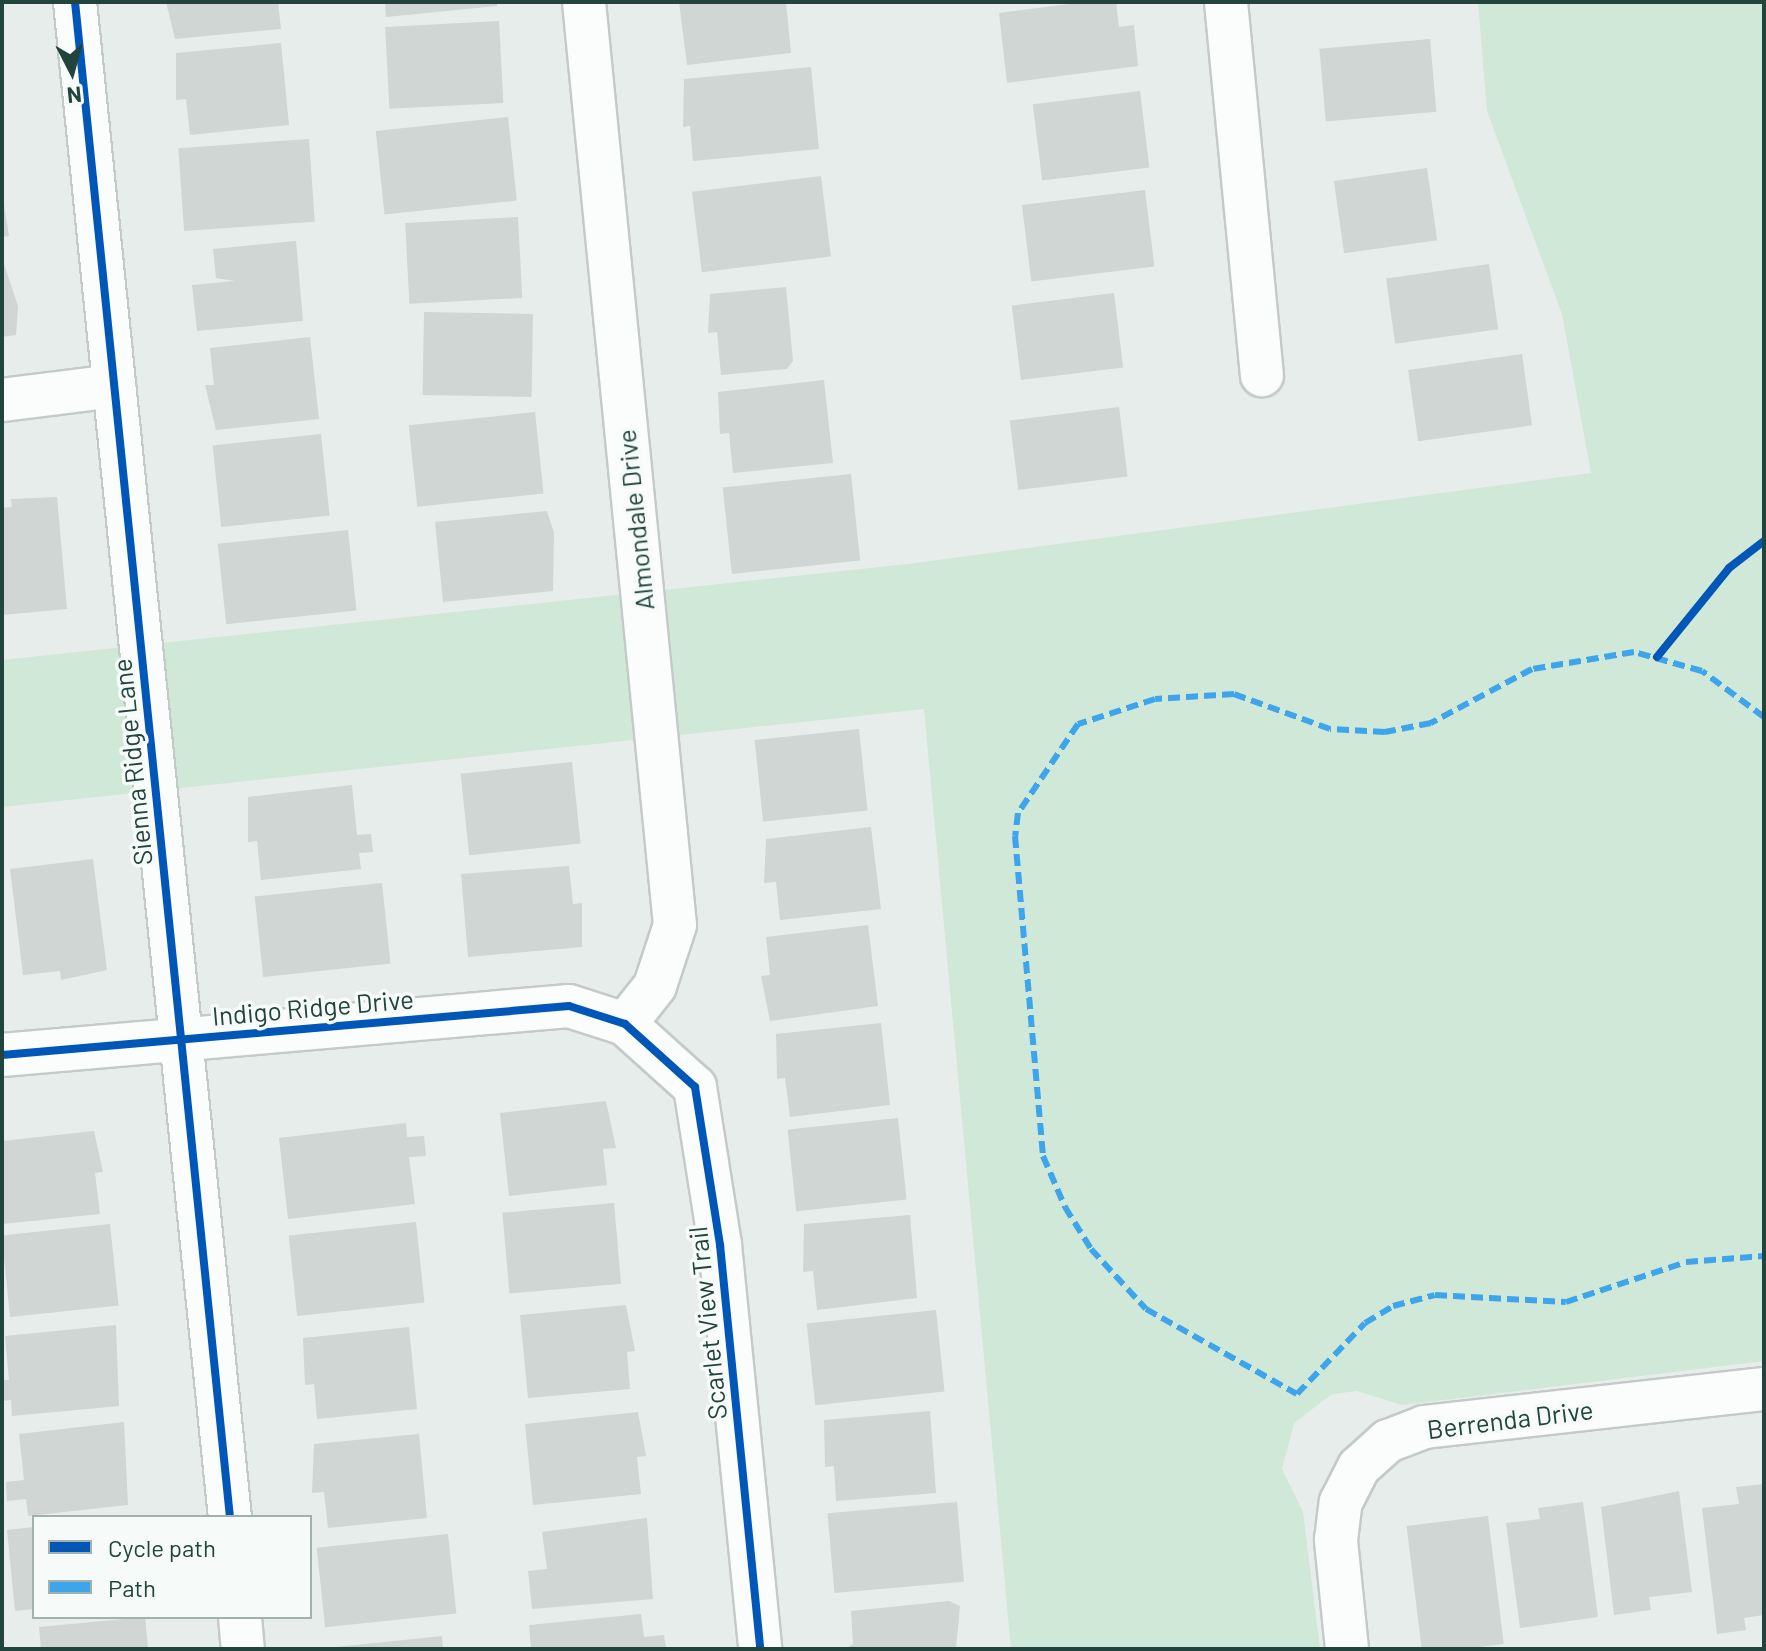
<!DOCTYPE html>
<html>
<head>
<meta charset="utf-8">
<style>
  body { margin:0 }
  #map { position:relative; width:1766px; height:1651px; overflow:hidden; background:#e7edea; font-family:Barlow,sans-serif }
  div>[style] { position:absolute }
  .green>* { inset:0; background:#cfe8d7 }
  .building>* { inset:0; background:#cfd6d3; transform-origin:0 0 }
  .roads { filter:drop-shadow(2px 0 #c4cac7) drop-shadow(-2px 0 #c4cac7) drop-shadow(0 2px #c4cac7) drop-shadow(0 -2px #c4cac7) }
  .minor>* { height:42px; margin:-21px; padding:0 21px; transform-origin:21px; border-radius:21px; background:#fbfcfc }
  .quiet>* { height:6px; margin-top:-3px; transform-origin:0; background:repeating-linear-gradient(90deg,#3ea4ec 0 12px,transparent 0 18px) }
  .cycleway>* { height:8px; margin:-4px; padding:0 4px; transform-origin:4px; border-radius:4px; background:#0057b8 }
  span { translate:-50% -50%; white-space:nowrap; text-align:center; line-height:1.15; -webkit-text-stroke:7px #f6fbf9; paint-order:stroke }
  .street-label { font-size:26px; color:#21443c }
  .frame { position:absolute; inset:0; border:4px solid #21443c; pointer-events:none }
  .legend { position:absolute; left:32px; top:1515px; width:280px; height:104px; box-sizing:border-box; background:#f6fbf9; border:2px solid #a1b2ad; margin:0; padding:10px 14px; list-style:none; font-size:24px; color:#21443c }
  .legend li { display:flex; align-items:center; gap:16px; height:40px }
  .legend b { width:40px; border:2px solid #a1b2ad }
  .north { position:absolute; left:32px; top:32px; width:80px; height:80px; -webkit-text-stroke:6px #f6fbf9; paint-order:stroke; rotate:174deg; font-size:22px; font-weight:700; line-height:32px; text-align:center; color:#21443c }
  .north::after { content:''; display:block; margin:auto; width:28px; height:36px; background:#21443c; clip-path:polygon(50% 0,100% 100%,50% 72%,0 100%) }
</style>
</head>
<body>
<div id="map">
  <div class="green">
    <i style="clip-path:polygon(1478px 2px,1764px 2px,1764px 1361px,1402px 1405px,1357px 1391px,1332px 1394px,1294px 1423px,1282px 1469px,1303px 1512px,1320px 1649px,1011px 1649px,924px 709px,2px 807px,2px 660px,908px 564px,1591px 473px,1562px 314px,1487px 111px)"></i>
  </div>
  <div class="building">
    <i style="clip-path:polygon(166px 2px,278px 2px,281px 29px,175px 39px)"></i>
    <i style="clip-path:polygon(385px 2px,497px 2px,497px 6px,386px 17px)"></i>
    <i style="clip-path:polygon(679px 2px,786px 2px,791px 53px,687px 65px)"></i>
    <i style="clip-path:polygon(1085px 2px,1116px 2px,1119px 27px,1134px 25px,1138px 66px,1007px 83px,999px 13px)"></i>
    <i style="left:499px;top:21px;width:82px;height:114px;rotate:87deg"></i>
    <i style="left:1430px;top:39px;width:73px;height:111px;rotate:85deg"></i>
    <i style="clip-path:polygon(281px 43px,289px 125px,190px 135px,186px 99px,176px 100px,176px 53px)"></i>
    <i style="clip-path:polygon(811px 67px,819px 149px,693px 161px,690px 126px,683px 127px,684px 79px)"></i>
    <i style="left:1140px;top:91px;width:77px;height:108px;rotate:83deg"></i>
    <i style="left:508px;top:117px;width:84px;height:133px;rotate:84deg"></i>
    <i style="left:309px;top:139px;width:83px;height:131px;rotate:86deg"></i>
    <i style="left:1427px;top:168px;width:73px;height:94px;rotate:82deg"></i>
    <i style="left:821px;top:176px;width:81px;height:130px;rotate:83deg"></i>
    <i style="left:1145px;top:190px;width:77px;height:124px;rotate:83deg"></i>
    <i style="clip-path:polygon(2px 192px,9px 236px,2px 237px)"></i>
    <i style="left:518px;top:217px;width:81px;height:113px;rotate:87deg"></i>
    <i style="clip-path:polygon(296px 241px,303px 321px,197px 331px,192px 285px,235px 281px,216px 278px,213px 249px)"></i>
    <i style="clip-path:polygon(2px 258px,18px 306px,16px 335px,2px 337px)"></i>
    <i style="left:1489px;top:264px;width:66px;height:104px;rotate:82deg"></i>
    <i style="clip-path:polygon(786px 287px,793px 361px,787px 369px,721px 375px,717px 332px,708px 333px,710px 294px)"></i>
    <i style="left:1114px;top:293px;width:75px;height:103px;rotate:83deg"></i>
    <i style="left:533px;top:314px;width:83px;height:109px;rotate:91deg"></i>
    <i style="clip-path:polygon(310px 337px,319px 419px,216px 430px,205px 385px,214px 385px,210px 348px)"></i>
    <i style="left:1522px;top:354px;width:72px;height:115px;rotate:82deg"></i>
    <i style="clip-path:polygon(824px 380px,833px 463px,733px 473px,729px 433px,720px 434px,718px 392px)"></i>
    <i style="left:1119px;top:407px;width:70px;height:110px;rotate:83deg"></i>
    <i style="left:535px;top:412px;width:82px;height:127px;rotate:84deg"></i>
    <i style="left:321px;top:434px;width:82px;height:109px;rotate:84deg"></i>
    <i style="left:851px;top:474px;width:87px;height:129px;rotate:84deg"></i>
    <i style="clip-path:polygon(57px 497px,67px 609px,2px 615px,2px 508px,12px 507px,11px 499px)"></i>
    <i style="clip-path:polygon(547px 511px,554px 533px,553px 591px,443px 602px,435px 522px)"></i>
    <i style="left:348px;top:530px;width:81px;height:131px;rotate:84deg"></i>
    <i style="left:859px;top:729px;width:82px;height:105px;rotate:84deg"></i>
    <i style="left:572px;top:762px;width:82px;height:112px;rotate:84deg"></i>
    <i style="clip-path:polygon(352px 785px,357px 835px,371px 834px,373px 852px,359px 853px,361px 869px,261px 880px,257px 841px,248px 842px,248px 797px)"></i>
    <i style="clip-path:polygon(871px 827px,881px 909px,780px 920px,776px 882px,764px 883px,766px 839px)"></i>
    <i style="clip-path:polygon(93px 859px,107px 970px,61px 980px,60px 971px,23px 975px,10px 869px)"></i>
    <i style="clip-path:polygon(569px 866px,573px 904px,582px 903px,582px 947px,468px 957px,461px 874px)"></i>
    <i style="left:382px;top:883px;width:81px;height:128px;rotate:84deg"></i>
    <i style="clip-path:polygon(868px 925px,878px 1006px,770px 1021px,761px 976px,770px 975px,766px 937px)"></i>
    <i style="clip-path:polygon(881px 1023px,890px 1105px,790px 1117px,785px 1078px,777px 1079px,776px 1034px)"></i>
    <i style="clip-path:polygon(606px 1101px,616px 1148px,603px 1149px,607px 1185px,509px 1196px,500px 1113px)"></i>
    <i style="left:898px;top:1118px;width:82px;height:111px;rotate:84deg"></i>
    <i style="clip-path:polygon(406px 1123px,407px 1137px,424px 1136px,426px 1156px,409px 1157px,415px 1204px,288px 1219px,279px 1138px)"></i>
    <i style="clip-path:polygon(94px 1131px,103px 1172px,95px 1173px,100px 1214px,2px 1224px,2px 1141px)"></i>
    <i style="left:614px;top:1203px;width:81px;height:112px;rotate:85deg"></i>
    <i style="clip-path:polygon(910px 1215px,917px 1298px,817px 1310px,813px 1271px,803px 1272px,804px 1224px)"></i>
    <i style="left:416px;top:1222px;width:81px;height:128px;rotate:84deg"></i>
    <i style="left:110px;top:1224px;width:82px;height:109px;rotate:84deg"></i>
    <i style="clip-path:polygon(626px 1305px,635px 1351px,627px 1352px,630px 1389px,528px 1398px,520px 1315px)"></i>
    <i style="left:936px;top:1310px;width:82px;height:130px;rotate:84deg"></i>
    <i style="clip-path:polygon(116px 1325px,119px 1406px,12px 1416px,11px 1400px,2px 1401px,2px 1380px,9px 1380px,5px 1336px)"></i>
    <i style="clip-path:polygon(409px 1327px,417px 1409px,317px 1419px,314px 1384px,305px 1385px,303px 1338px)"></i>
    <i style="clip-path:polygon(930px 1411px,936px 1493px,836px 1501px,834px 1466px,825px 1467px,824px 1420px)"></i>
    <i style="clip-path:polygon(638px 1412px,646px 1456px,637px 1457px,641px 1494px,533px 1505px,525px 1424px)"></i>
    <i style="clip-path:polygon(124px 1422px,128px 1505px,28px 1516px,26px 1499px,7px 1501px,6px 1482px,24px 1480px,19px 1434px)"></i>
    <i style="clip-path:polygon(419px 1434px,427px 1518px,328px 1528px,324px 1492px,312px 1493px,314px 1444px)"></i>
    <i style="clip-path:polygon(1764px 1484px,1764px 1615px,1744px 1618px,1746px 1630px,1717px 1634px,1702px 1508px,1739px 1504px,1736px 1487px)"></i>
    <i style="clip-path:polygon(1679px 1491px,1692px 1592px,1649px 1597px,1651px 1610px,1614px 1615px,1601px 1507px)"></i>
    <i style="left:957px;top:1502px;width:80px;height:130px;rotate:85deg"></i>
    <i style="clip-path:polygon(1583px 1502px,1598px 1617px,1520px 1628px,1506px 1523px,1540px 1519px,1538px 1508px)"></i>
    <i style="left:1488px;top:1516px;width:129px;height:82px;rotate:83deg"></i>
    <i style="clip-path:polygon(647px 1518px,653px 1599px,532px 1609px,528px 1571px,547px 1569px,542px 1532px)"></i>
    <i style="clip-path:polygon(34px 1527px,34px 1609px,15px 1611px,7px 1530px)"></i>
    <i style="left:448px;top:1534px;width:80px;height:132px;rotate:84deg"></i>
    <i style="clip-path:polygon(949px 1601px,960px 1606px,956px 1649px,845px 1649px,853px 1644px,851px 1611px)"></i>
    <i style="clip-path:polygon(641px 1614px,644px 1637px,664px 1635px,666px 1649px,531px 1649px,529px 1625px)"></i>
    <i style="clip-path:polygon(145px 1617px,148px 1649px,41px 1649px,39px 1627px)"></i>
    <i style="clip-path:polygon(442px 1636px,443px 1649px,336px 1649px,336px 1647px)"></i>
  </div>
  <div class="roads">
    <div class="minor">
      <i style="left:75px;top:2px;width:1523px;rotate:84.16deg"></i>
      <i style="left:584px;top:2px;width:927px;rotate:84.37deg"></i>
      <i style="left:675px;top:925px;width:64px;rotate:108.2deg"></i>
      <i style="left:655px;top:986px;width:48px;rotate:128.3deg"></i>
      <i style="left:1226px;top:2px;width:375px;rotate:84.5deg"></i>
      <i style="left:2px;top:400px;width:113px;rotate:-7.1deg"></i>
      <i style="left:2px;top:1055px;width:569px;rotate:-4.94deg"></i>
      <i style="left:569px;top:1006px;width:59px;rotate:17.8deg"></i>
      <i style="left:625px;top:1024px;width:94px;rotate:42deg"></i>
      <i style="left:695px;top:1087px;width:160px;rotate:81deg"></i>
      <i style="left:720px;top:1245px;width:406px;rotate:84.3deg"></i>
      <i style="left:240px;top:1617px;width:32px;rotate:85deg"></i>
      <i style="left:1347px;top:1649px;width:110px;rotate:-95.8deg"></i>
      <i style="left:1336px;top:1540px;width:38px;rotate:-83deg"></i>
      <i style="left:1341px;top:1502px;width:39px;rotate:-63deg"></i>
      <i style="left:1359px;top:1467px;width:39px;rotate:-42deg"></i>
      <i style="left:1388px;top:1441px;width:39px;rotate:-21deg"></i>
      <i style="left:1424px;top:1427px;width:342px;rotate:-6.4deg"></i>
    </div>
  </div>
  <div class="quiet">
    <i style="left:1764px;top:717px;width:77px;rotate:-143.4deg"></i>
    <i style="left:1702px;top:671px;width:71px;rotate:-164.4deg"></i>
    <i style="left:1634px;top:652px;width:103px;rotate:170.5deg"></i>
    <i style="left:1532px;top:669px;width:115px;rotate:151.9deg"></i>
    <i style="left:1431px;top:723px;width:47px;rotate:168.9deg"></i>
    <i style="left:1385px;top:732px;width:55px;rotate:-176.9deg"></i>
    <i style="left:1330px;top:729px;width:102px;rotate:-160deg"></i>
    <i style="left:1234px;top:694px;width:79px;rotate:176.4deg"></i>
    <i style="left:1155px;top:699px;width:81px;rotate:162deg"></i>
    <i style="left:1078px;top:724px;width:107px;rotate:124deg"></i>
    <i style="left:1018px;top:813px;width:23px;rotate:97deg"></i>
    <i style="left:1015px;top:836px;width:321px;rotate:85deg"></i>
    <i style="left:1043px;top:1156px;width:56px;rotate:66.7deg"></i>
    <i style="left:1065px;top:1207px;width:49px;rotate:58.2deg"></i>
    <i style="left:1091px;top:1249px;width:81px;rotate:47.5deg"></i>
    <i style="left:1146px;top:1309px;width:173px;rotate:29.4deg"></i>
    <i style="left:1297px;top:1394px;width:98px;rotate:-46.2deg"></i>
    <i style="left:1365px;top:1323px;width:33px;rotate:-31deg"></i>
    <i style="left:1393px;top:1306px;width:43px;rotate:-14.7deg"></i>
    <i style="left:1435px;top:1295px;width:131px;rotate:3.1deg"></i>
    <i style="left:1566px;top:1302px;width:126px;rotate:-18.4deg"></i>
    <i style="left:1686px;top:1262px;width:78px;rotate:-4.4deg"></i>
  </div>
  <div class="cycleway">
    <i style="left:75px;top:2px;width:1523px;rotate:84.16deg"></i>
    <i style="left:1657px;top:657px;width:114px;rotate:-51deg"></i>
    <i style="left:1729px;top:568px;width:44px;rotate:-37.6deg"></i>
    <i style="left:2px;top:1055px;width:569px;rotate:-4.94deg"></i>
    <i style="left:569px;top:1006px;width:59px;rotate:17.8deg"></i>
    <i style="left:625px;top:1024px;width:94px;rotate:42deg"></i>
    <i style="left:695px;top:1087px;width:160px;rotate:81deg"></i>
    <i style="left:720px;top:1245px;width:406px;rotate:84.3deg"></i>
  </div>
  <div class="street-label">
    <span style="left:635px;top:520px;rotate:-96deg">Almondale Drive</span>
    <span style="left:132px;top:762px;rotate:-96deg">Sienna Ridge Lane</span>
    <span style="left:313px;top:1007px;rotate:-5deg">Indigo Ridge Drive</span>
    <span style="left:707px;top:1323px;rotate:-96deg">Scarlet View Trail</span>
    <span style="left:1510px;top:1419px;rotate:-7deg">Berrenda Drive</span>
  </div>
  <div class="frame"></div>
  <ul class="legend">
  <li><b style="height:10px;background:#0057b8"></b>Cycle path</li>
  <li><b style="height:10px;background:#3ea4ec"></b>Path</li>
  </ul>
  <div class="north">N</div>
</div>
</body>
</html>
